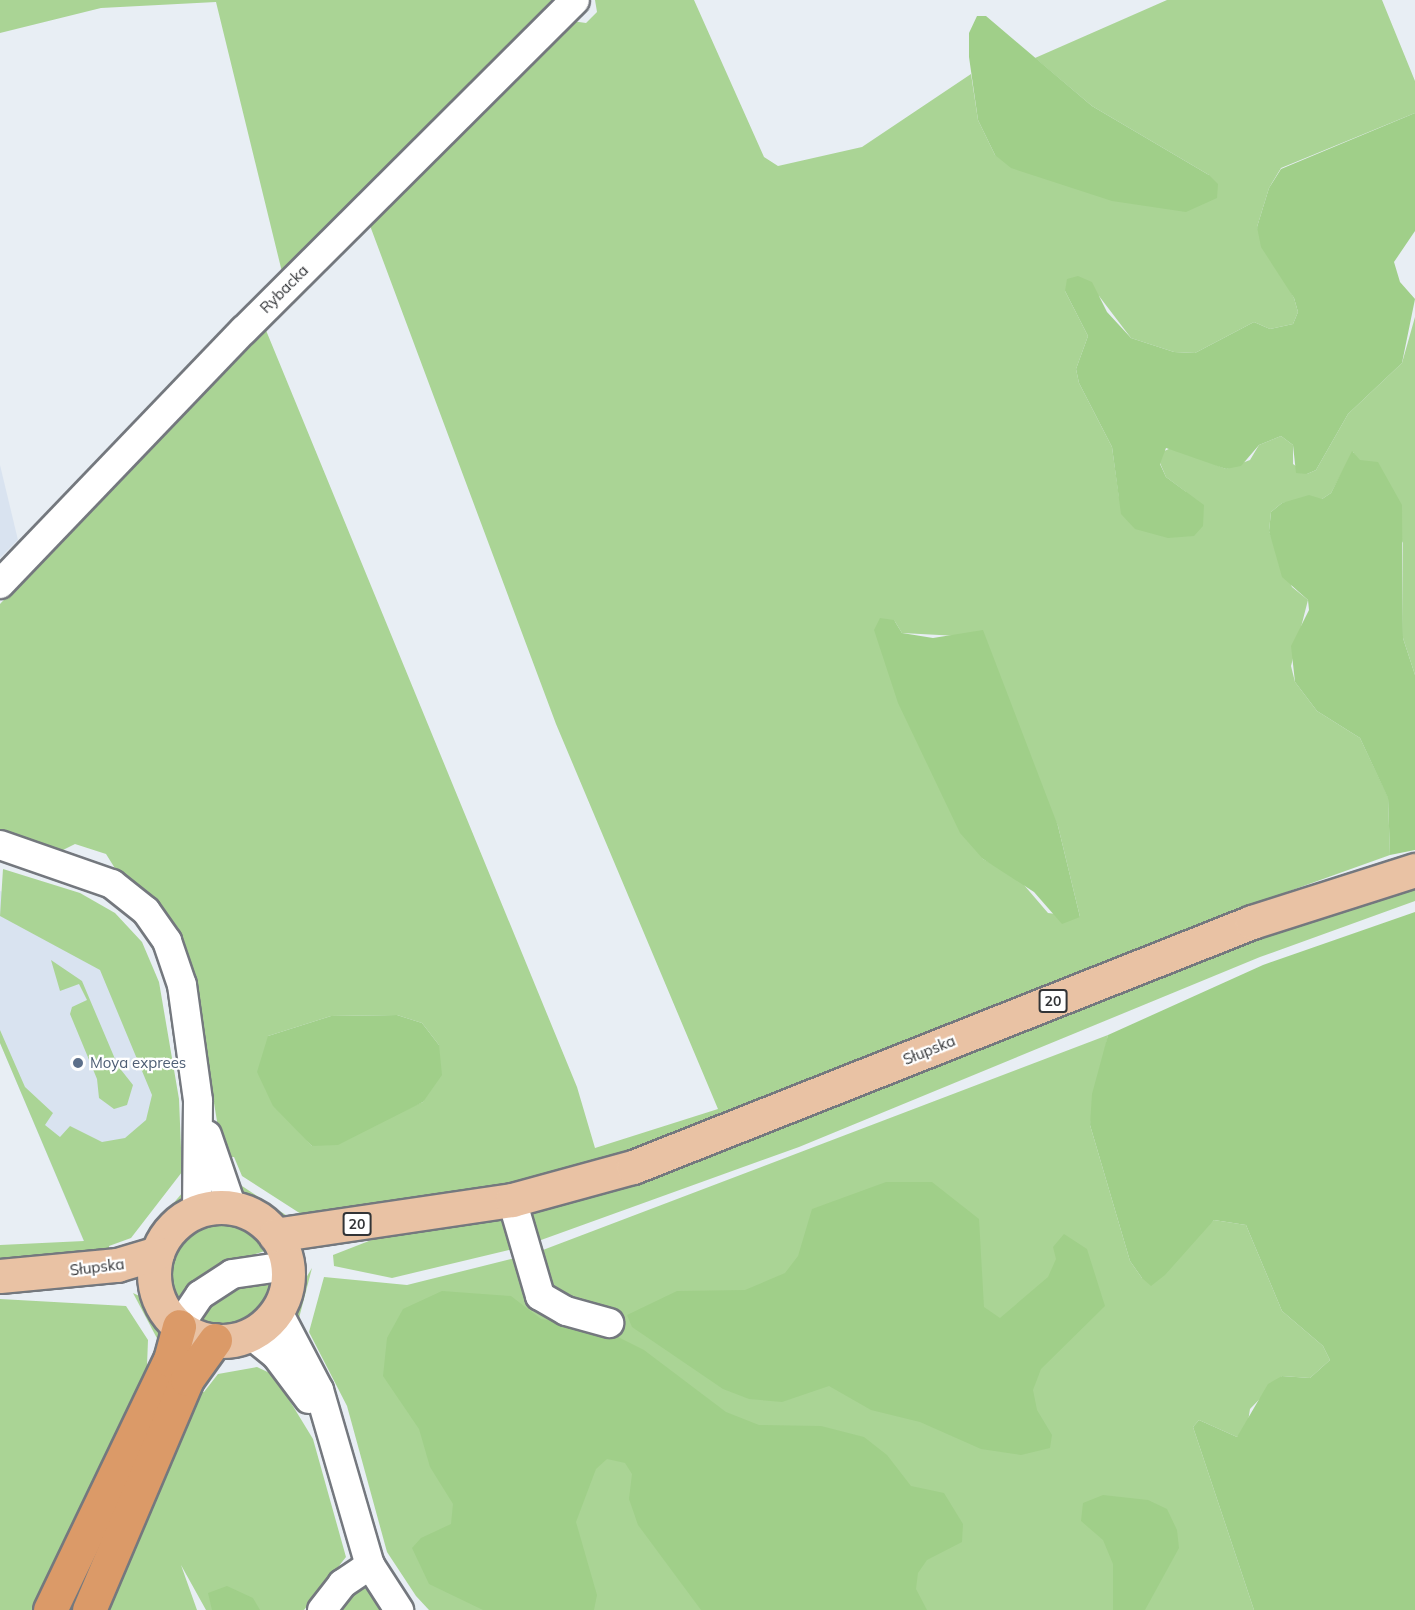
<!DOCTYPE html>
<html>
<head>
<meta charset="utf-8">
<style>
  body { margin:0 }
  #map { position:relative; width:1415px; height:1610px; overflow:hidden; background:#e8eef4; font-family:Mulish,sans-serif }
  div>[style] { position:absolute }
  .built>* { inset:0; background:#d9e3f0 }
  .green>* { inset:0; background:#aad495 }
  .forest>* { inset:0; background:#a0cf89 }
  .roads { filter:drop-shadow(2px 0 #74787e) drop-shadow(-2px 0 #74787e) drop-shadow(0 2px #74787e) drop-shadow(0 -2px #74787e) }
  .minor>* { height:28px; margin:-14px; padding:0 14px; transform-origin:14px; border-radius:14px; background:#fff }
  .major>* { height:33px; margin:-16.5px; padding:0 16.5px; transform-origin:16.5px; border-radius:16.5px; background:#e9c2a4 }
  .major>.ring { margin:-16.5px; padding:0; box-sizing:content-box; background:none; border:33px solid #e9c2a4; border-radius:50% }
  .highway>* { height:33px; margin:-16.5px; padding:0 16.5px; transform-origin:16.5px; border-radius:16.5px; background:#db9a68 }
  .dots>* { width:16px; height:16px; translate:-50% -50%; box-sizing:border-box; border:3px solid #fff; border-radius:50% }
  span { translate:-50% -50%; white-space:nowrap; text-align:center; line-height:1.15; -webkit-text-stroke:4.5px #fff; paint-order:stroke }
  .shield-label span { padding:2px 4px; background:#fff; border:2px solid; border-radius:4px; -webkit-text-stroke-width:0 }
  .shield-label { font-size:14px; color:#323437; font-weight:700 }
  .street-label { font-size:15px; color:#323437 }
  .service-label { font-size:15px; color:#4e5e75 }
  .left { translate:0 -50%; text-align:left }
</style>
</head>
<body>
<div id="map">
  <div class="built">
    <i style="clip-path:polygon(0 465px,18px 540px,0 558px)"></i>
    <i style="clip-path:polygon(0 891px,83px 913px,155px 1082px,158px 1132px,84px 1242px,0 1043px)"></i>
  </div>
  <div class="green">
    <i style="clip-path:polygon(0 0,552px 0,282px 272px,216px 2px,101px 8px,0 33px)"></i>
    <i style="clip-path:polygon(evenodd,595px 0,694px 0,764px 157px,778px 166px,862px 147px,971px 74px,978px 120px,995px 155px,1199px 202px,1207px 201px,1209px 175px,1092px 106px,1035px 58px,1167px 0,1382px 0,1415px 81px,1415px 113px,1281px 168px,1269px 188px,1257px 227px,1294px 298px,1298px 312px,1293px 324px,1270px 329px,1254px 322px,1195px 353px,1174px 352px,1131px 338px,1099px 296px,1065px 291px,1088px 336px,1076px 369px,1079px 383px,1112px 447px,1119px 497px,1186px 492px,1166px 477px,1160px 463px,1160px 453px,1173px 447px,1226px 469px,1250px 460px,1259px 445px,1281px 436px,1293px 445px,1293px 464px,1307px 474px,1316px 470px,1348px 414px,1402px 363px,1415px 317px,1415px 675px,1403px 638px,1403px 543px,1353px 452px,1331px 493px,1322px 499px,1282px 503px,1271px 512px,1269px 531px,1292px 587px,1308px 600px,1291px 666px,1295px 682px,1317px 711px,1360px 738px,1388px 797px,1390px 855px,1245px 907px,722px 1120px,564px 1176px,301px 1214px,242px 1176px,234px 1157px,223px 1158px,197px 999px,106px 854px,75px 844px,61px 851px,0 831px,0 604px,263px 323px,577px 1087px,595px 1148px,718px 1109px,556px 724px,369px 223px,572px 21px,586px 23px,597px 12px,595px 0,894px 620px,902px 633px,958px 636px,1058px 826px,1080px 917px,1048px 913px,1018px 878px,983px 859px,894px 620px,595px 0,397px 1015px,422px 1023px,439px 1045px,423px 1102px,312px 1146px,296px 1128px,268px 1036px,331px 1016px,397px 1015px)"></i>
    <i style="clip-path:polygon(3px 869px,80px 893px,115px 913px,142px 942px,159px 982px,179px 1099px,182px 1172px,131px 1238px,109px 1246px,109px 1257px,0 1265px,0 1245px,84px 1241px,0 1043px,0 1030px,25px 1087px,53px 1113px,45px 1125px,60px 1137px,70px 1126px,102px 1142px,125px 1138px,146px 1120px,152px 1095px,100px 970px,0 916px)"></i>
    <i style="clip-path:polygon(1415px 879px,1415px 901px,1260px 957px,799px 1147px,530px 1244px,524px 1219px,531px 1206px,1255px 931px)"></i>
    <i style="clip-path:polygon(51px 960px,82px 981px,118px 1066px,133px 1085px,127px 1105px,114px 1109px,99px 1098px,97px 1079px,70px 1014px,72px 1007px,87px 1000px,79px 984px,60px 991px)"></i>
    <i style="clip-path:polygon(1108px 1035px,1090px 1125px,1130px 1261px,1142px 1278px,1214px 1220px,1246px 1225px,1282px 1311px,1323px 1346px,1330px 1360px,1310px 1378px,1282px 1376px,1250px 1409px,1247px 1428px,1237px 1437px,1199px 1420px,1193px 1427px,1254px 1610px,429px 1610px,416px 1596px,387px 1552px,347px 1406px,309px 1332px,324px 1277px,407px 1285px,535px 1253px)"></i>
    <i style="clip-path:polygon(228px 1180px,239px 1184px,295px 1221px,278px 1223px,242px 1199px)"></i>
    <i style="clip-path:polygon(183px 1192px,187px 1201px,182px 1209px,156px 1238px,136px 1247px)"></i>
    <i style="clip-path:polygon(501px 1213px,517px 1248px,392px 1278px,334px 1266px,333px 1255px,374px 1239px)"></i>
    <i style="clip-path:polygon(219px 1220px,245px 1225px,268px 1250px,213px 1268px,177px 1300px,168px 1269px,173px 1251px,195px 1228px)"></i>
    <i style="clip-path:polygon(312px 1268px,298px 1322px,290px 1304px)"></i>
    <i style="clip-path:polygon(274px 1280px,268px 1300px,252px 1317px,229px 1326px,200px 1322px,208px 1307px,232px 1288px)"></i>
    <i style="clip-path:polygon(133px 1293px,152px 1302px,161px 1317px,166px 1329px,160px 1344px)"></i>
    <i style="clip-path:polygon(0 1299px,126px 1306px,148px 1340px,147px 1366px,156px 1372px,36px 1610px,0 1610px)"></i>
    <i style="clip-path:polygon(257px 1367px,274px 1375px,313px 1439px,346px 1557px,304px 1610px,206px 1610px,181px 1565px,197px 1610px,105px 1610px,194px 1389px,204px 1392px,218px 1374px)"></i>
    <i style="clip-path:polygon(362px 1588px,370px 1589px,386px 1610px,336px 1610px)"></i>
  </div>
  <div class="forest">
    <i style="clip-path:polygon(977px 16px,986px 16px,1092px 106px,1209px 175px,1218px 184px,1217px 198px,1186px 212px,1112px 201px,1011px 168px,995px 155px,978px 120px,969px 57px,969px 33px)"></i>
    <i style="clip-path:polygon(1415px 113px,1415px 231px,1394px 262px,1400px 282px,1415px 299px,1402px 363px,1348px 414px,1316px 470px,1307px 474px,1296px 473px,1293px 445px,1281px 436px,1259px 445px,1241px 466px,1226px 469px,1166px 448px,1160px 464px,1166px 477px,1204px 505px,1203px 526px,1194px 536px,1168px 538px,1135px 529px,1121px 514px,1112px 447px,1079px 383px,1076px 369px,1088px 336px,1065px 291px,1067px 279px,1078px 276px,1092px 282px,1107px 312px,1131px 338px,1174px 352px,1195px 353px,1254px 322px,1270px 329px,1293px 324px,1298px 312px,1294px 298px,1261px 247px,1257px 227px,1269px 188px,1281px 169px)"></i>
    <i style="clip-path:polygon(1352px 451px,1360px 460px,1378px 462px,1402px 505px,1403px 638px,1415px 675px,1415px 850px,1390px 855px,1388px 798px,1360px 738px,1317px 711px,1295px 682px,1291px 646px,1309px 610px,1308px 600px,1282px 577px,1269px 531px,1271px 512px,1282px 503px,1309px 495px,1322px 499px,1331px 493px)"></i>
    <i style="clip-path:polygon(880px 618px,894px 620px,902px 633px,933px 638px,983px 630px,1058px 826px,1080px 917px,1062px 924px,1034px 892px,983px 859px,960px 833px,898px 703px,874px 630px)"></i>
    <i style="clip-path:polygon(1415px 912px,1415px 1610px,1254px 1610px,1193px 1427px,1199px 1420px,1237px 1437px,1268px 1384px,1282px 1376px,1310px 1378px,1330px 1360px,1323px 1346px,1282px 1311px,1246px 1225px,1214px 1220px,1165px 1275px,1151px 1286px,1142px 1278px,1130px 1261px,1090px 1125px,1092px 1094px,1108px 1035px,1263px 965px)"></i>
    <i style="clip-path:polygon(397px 1015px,422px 1023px,439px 1045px,442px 1075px,423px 1102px,338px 1145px,312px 1146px,273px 1106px,257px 1072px,268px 1036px,331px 1016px)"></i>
    <i style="clip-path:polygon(886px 1182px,932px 1182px,979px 1219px,984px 1307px,1000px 1318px,1048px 1277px,1056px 1259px,1053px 1247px,1064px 1234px,1087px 1249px,1105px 1306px,1041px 1369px,1033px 1390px,1037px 1410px,1052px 1435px,1050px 1448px,1021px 1455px,981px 1449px,920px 1422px,871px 1410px,829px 1386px,782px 1402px,749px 1399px,723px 1389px,632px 1327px,627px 1315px,677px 1291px,745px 1290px,785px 1273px,798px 1256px,812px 1209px)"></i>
    <i style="clip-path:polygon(442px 1291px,511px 1296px,541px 1319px,604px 1330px,644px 1350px,726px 1412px,759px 1425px,821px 1426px,864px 1437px,887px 1455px,911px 1486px,944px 1493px,963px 1524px,962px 1542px,927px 1560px,918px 1573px,916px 1589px,927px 1610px,701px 1610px,638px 1525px,629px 1499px,632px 1474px,625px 1463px,607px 1459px,596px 1469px,576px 1522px,597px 1595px,594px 1610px,483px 1610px,429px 1584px,412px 1548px,421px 1538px,451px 1524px,453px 1504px,430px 1467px,419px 1429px,383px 1376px,387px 1338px,403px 1309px)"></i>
    <i style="clip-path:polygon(1103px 1495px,1148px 1500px,1167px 1509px,1177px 1530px,1179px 1548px,1145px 1610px,1113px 1610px,1113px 1564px,1103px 1540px,1081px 1521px,1083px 1503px)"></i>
    <i style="clip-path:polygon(227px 1586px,253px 1598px,260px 1610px,212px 1610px,208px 1593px)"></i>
  </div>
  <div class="roads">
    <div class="minor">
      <i style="left:0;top:584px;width:352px;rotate:-46.2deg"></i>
      <i style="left:244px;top:330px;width:467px;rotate:-44.9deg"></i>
      <i style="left:0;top:845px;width:119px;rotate:19.2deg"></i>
      <i style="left:112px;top:884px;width:43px;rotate:38.5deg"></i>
      <i style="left:146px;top:911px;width:37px;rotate:55deg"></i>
      <i style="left:167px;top:941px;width:46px;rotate:71.2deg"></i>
      <i style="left:182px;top:985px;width:117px;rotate:82.1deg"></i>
      <i style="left:198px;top:1101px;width:110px;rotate:90.5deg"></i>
      <i style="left:207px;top:1135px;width:77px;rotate:71.1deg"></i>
      <i style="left:512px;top:1200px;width:100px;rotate:73.7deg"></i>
      <i style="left:540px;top:1296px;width:30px;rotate:30deg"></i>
      <i style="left:566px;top:1311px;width:45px;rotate:15.6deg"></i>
      <i style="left:277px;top:1310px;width:90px;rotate:62.3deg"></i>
      <i style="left:319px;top:1390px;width:182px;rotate:73.8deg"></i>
      <i style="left:370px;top:1565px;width:54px;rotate:57.2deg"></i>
      <i style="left:179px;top:1326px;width:37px;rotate:-56deg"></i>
      <i style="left:200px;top:1295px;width:38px;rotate:-33deg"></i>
      <i style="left:232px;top:1274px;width:56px;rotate:-8.3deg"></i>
      <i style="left:250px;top:1334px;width:33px;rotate:39deg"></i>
      <i style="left:276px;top:1355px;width:55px;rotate:53.1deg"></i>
      <i style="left:322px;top:1610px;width:33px;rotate:-52deg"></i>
      <i style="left:342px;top:1584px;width:34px;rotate:-34deg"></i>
    </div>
    <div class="major">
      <i class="ring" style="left:154px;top:1207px;width:101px;height:101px"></i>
      <i style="left:275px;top:1235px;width:240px;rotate:-8.4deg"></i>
      <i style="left:512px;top:1200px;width:125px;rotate:-15.3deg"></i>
      <i style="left:633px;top:1167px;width:666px;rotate:-21.59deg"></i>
      <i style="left:1252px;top:922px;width:171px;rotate:-17.7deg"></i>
      <i style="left:0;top:1276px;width:118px;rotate:-5.4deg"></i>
      <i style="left:117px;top:1265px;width:42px;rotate:-16.7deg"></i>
    </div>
    <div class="highway">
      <i style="left:50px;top:1610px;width:277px;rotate:-64.4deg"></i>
      <i style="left:170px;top:1360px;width:35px;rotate:-75deg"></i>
      <i style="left:89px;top:1610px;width:251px;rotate:-67deg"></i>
      <i style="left:187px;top:1379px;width:48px;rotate:-54.3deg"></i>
    </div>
  </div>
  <div class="dots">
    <i style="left:78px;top:1063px;background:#5c6f8a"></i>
  </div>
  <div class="shield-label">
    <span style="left:1053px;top:1001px">20</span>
    <span style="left:357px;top:1224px">20</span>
  </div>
  <div class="street-label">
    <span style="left:284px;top:289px;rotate:-45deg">Rybacka</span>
    <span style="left:929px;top:1050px;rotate:-22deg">Słupska</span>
    <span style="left:97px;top:1267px;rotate:-7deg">Słupska</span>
  </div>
  <div class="service-label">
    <span class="left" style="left:90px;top:1063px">Moya exprees</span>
  </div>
</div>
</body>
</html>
